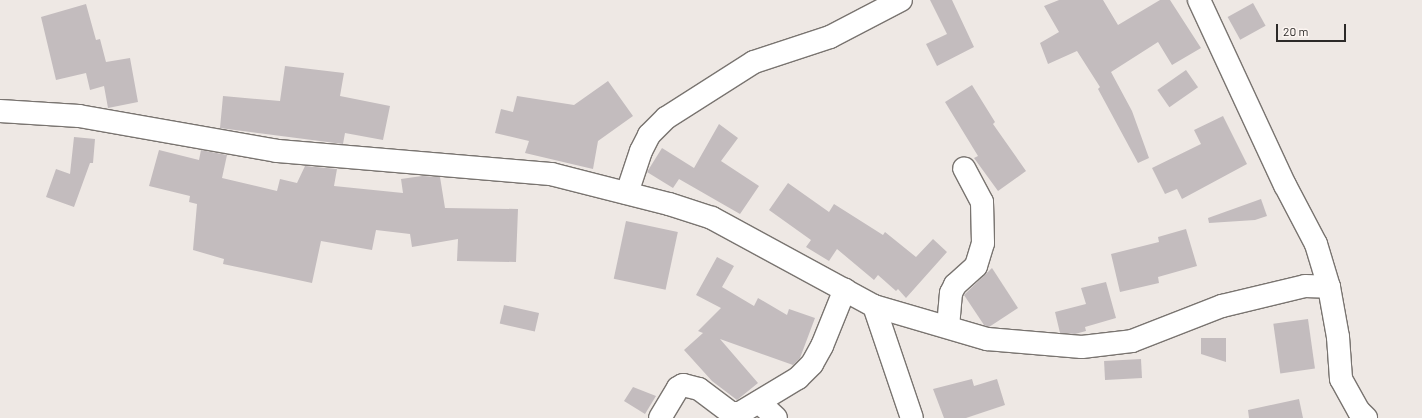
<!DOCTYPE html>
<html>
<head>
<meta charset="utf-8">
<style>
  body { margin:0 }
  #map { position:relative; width:1422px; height:418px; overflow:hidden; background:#eee8e4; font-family:Barlow,sans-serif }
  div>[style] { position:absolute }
  .building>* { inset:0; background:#c3bcbe; transform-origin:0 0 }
  .roads { filter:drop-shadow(1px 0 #797470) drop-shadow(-1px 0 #797470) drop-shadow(0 1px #797470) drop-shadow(0 -1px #797470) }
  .minor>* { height:22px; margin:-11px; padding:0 11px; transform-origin:11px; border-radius:11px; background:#fff }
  span { translate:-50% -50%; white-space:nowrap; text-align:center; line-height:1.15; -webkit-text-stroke:3px #fcf5f1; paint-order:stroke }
  .scale { position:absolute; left:1276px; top:24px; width:70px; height:18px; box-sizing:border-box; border:2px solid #2c2a28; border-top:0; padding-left:5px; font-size:12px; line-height:14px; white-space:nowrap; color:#2c2a28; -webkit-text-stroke:3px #fcf5f1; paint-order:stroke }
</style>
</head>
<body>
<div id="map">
  <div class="building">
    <i style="clip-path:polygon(930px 0,952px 0,974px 47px,937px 66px,926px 44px,947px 34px)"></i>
    <i style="clip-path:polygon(1059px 0,1103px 0,1118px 25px,1160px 0,1170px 0,1201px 48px,1172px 65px,1158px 42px,1111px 72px,1132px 111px,1149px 158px,1138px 163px,1098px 89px,1100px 87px,1077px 51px,1048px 64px,1040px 43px,1059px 32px,1044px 6px)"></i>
    <i style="left:1253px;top:3px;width:26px;height:29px;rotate:61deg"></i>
    <i style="clip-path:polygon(86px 4px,96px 40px,100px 39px,106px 62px,130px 58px,138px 102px,108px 108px,104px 86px,90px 90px,86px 73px,56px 80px,41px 17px)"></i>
    <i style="clip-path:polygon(285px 66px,344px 73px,340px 96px,390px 106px,383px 140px,345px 133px,343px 144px,220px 128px,223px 96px,280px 101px)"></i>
    <i style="left:1186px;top:70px;width:21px;height:35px;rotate:55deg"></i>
    <i style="clip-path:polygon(608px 81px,633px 116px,598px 141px,593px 169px,525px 153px,529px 141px,495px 133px,501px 109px,513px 112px,517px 96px,574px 105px)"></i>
    <i style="clip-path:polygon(972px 85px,995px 122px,993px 124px,1026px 171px,998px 191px,974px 158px,978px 156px,945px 102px)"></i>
    <i style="clip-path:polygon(1223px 116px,1247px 164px,1182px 199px,1177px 189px,1165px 194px,1152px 168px,1201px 144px,1194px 130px)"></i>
    <i style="clip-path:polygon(719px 124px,738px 138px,721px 161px,759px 186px,740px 214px,679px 179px,673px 188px,647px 172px,662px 148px,694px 168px)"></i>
    <i style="clip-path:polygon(74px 137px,95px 139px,93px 163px,90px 163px,74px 207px,46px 197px,56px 169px,70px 174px)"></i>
    <i style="clip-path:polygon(159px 150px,199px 160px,201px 150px,227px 155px,222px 178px,277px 191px,280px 179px,297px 183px,305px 166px,337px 169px,334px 186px,403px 193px,401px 179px,422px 176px,440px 177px,445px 208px,518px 209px,516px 262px,457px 261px,458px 239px,412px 247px,410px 234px,376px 230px,372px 250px,321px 241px,312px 283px,223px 264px,224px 259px,193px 250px,197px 204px,189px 202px,190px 196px,149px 186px)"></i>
    <i style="clip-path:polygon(788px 183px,829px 212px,834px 204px,883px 235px,885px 232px,916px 257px,933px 239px,947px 252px,906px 298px,898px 289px,896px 291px,878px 275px,874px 280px,837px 249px,829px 261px,806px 247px,811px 240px,769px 210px)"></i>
    <i style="clip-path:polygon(1261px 199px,1267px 216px,1255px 220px,1209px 223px,1208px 218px)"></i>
    <i style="left:626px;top:221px;width:53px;height:59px;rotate:12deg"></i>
    <i style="clip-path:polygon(1186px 229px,1197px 266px,1158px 277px,1159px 283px,1120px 292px,1111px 254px,1159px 242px,1158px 237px)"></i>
    <i style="clip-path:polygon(717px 257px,734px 266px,722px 287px,754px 306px,758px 298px,787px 315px,789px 309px,815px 318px,800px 358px,793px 365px,720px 339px,758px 383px,737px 400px,712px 381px,684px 350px,703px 333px,698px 331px,721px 308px,696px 295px)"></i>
    <i style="clip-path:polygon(992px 268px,1018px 308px,989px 327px,984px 325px,964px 295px)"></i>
    <i style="clip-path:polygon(1106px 282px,1116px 318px,1085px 327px,1086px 331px,1075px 334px,1060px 333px,1055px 312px,1086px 304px,1081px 288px)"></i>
    <i style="left:504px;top:305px;width:36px;height:19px;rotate:13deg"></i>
    <i style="left:1308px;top:319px;width:50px;height:35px;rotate:82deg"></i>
    <i style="clip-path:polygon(1201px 338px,1226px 338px,1226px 362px,1201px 354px)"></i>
    <i style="left:1141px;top:359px;width:19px;height:37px;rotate:87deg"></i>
    <i style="clip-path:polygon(972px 379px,974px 386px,997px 379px,1005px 405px,966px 418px,944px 418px,933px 389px)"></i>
    <i style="clip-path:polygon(633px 387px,656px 396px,645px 414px,624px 401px)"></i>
    <i style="clip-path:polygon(1299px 399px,1303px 418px,1249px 418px,1248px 410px)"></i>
  </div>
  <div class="roads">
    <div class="minor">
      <i style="left:1199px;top:0;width:204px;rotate:65.1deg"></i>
      <i style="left:1285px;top:185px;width:67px;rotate:62.3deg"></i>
      <i style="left:1316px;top:244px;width:45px;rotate:73.2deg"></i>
      <i style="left:1329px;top:287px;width:51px;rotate:79.8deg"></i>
      <i style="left:1338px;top:337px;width:42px;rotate:85.9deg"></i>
      <i style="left:1341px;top:379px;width:37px;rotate:61deg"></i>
      <i style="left:1359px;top:411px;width:10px;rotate:45deg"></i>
      <i style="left:0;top:111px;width:79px;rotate:3.6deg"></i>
      <i style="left:79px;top:116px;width:201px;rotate:10deg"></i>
      <i style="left:277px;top:151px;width:275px;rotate:4.8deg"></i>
      <i style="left:551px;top:174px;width:122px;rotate:14.3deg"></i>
      <i style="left:669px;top:204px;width:45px;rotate:18deg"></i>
      <i style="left:712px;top:218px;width:184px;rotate:28.5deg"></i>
      <i style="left:874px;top:306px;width:118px;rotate:16.3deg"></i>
      <i style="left:987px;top:339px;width:95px;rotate:4.8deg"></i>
      <i style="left:1082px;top:347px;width:50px;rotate:-6.8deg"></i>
      <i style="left:1132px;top:341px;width:97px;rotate:-21.3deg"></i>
      <i style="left:1222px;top:306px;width:85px;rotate:-13.5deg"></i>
      <i style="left:1305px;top:286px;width:24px;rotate:2deg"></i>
      <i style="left:627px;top:193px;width:44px;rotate:-71.6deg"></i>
      <i style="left:641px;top:151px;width:18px;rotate:-63deg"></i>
      <i style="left:649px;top:135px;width:24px;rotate:-45deg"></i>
      <i style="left:666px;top:118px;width:104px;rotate:-32.5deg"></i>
      <i style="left:754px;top:62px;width:80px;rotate:-18.2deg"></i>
      <i style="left:830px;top:37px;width:80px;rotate:-27.5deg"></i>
      <i style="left:874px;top:306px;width:118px;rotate:71.3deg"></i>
      <i style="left:948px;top:327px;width:34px;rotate:-85deg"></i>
      <i style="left:951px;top:293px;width:9px;rotate:-63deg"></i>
      <i style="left:955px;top:285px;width:28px;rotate:-42deg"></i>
      <i style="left:976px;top:266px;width:24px;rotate:-73deg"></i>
      <i style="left:983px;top:243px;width:41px;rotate:-91.4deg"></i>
      <i style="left:982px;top:202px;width:38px;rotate:-118deg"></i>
      <i style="left:759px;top:402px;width:23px;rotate:43deg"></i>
      <i style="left:660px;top:418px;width:35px;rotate:-59deg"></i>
      <i style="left:678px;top:388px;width:6px;rotate:-31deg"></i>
      <i style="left:683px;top:385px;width:16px;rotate:14deg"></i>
      <i style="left:699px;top:389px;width:40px;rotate:37deg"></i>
      <i style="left:731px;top:413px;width:9px"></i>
      <i style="left:740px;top:413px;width:68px;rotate:-31.1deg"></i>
      <i style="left:798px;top:378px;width:20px;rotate:-45deg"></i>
      <i style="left:812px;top:364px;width:21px;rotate:-61deg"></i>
      <i style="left:822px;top:346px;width:61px;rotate:-68deg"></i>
    </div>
  </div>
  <div class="scale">20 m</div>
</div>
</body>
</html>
